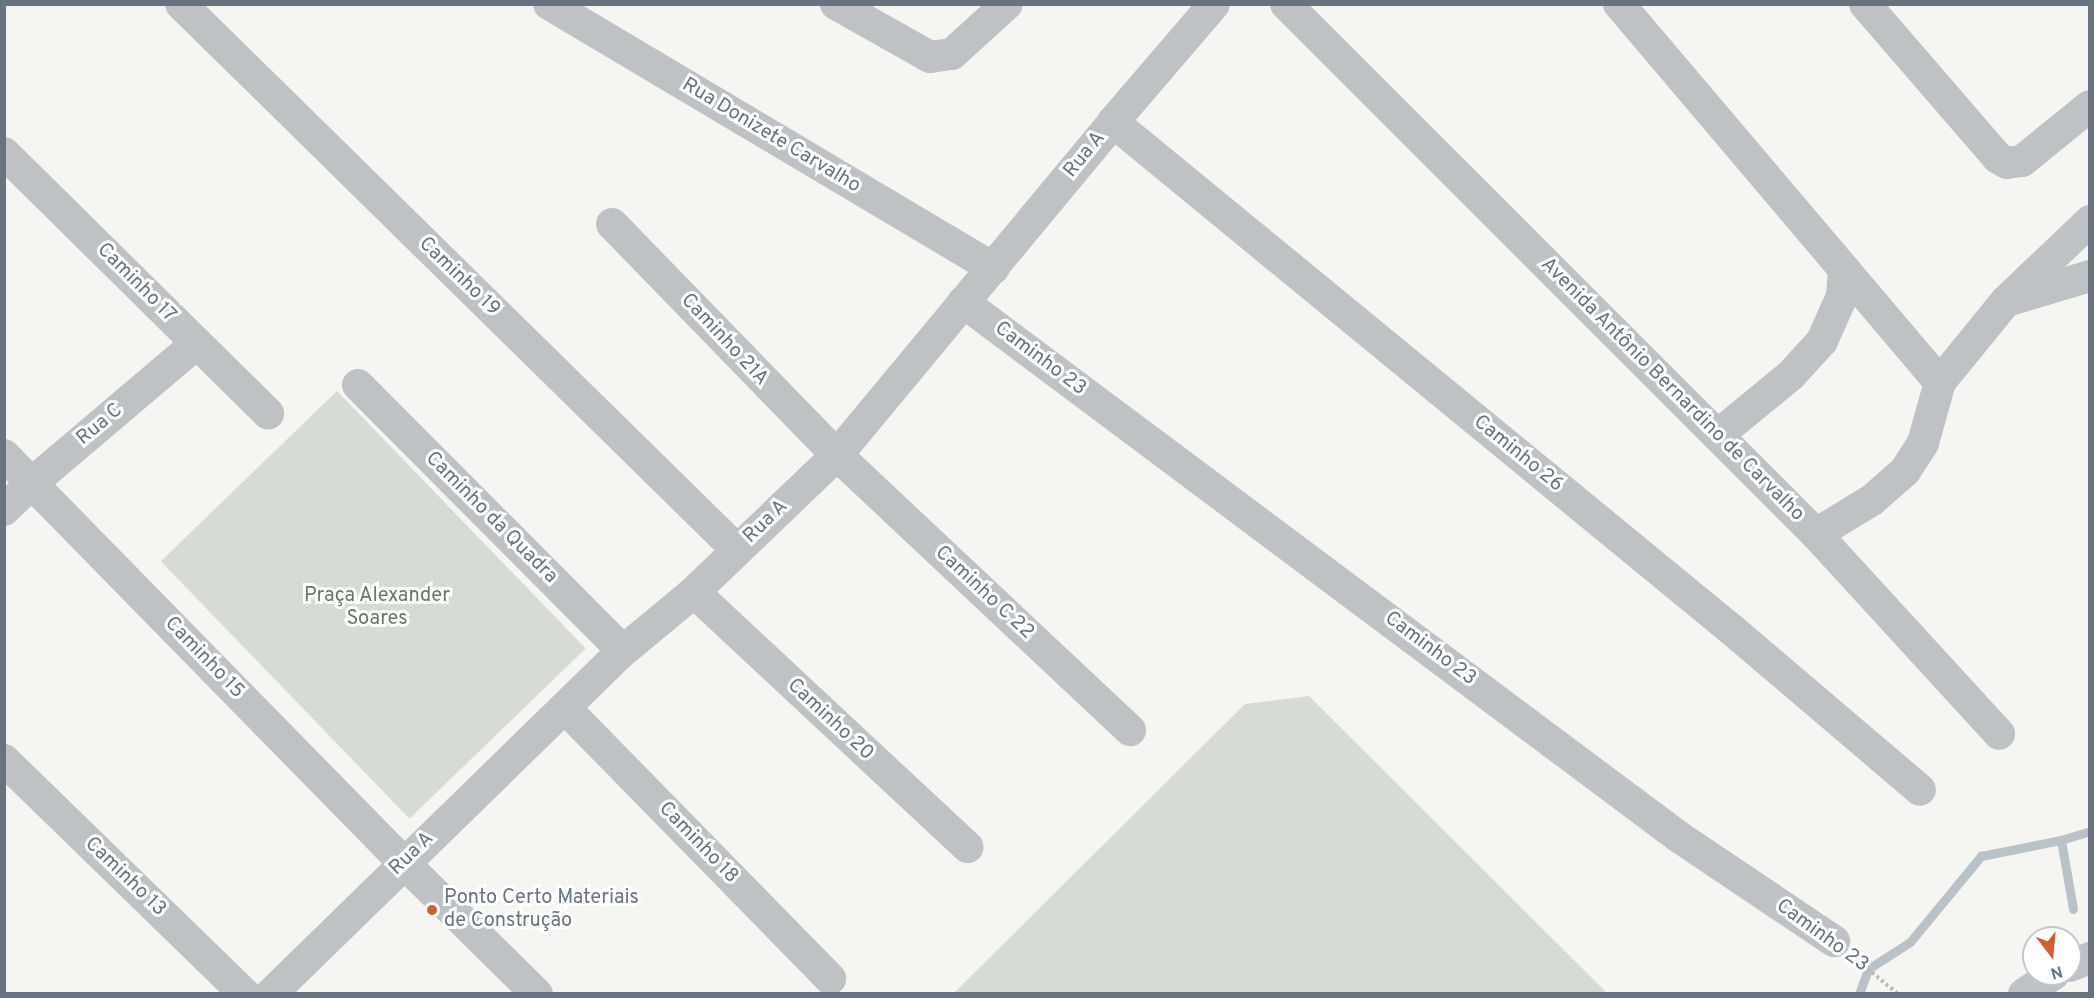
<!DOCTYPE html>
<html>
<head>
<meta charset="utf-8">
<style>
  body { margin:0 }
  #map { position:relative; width:2094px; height:998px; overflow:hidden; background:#f5f5f2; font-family:Overpass,sans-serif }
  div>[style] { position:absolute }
  .green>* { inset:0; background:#d6dbd3; transform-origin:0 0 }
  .stream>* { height:9px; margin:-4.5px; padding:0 4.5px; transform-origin:4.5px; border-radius:4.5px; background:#b9c2c7 }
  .path>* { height:4px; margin-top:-2px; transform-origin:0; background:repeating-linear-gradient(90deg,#b8bbbd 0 3px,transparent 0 6px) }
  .minor>* { height:32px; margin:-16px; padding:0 16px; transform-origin:16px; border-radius:16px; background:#bec2c5 }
  .dots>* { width:16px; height:16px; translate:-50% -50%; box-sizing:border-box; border:3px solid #fff; border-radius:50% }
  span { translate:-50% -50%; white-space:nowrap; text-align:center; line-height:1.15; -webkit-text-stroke:6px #fff; paint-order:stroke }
  .street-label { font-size:20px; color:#677480 }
  .park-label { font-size:20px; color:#687865 }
  .poi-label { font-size:20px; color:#677480 }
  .left { translate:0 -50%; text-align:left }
  .frame { position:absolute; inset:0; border:6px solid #677480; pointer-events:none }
  .north { position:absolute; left:2022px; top:926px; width:60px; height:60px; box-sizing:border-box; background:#fff; border:2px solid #c2c7cc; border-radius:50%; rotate:164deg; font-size:16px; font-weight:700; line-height:24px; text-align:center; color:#677480 }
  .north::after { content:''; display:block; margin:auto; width:21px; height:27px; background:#d15e35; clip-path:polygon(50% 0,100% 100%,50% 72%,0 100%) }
</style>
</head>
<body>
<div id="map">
  <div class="green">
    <i style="left:337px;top:391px;width:358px;height:245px;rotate:46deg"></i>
    <i style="clip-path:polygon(1309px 696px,1607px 993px,954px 993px,1245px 704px)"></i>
  </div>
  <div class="stream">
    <i style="left:2061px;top:840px;width:70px;rotate:80.1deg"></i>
    <i style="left:1859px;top:994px;width:27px;rotate:-70deg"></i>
    <i style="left:1868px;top:969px;width:50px;rotate:-32.7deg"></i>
    <i style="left:1910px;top:942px;width:112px;rotate:-50.5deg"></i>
    <i style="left:1981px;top:856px;width:82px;rotate:-11.3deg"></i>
    <i style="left:2061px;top:840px;width:30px;rotate:-17deg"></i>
  </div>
  <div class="path">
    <i style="left:1858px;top:961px;width:52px;rotate:39.5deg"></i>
  </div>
  <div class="minor">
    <i style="left:181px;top:4px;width:779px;rotate:44.48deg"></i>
    <i style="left:549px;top:4px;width:517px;rotate:30.74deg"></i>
    <i style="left:836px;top:4px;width:108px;rotate:29.4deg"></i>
    <i style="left:930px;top:57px;width:22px;rotate:-8deg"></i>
    <i style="left:952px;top:54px;width:74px;rotate:-42.3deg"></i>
    <i style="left:1286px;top:4px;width:750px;rotate:45deg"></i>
    <i style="left:1816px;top:534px;width:66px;rotate:-31.3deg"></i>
    <i style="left:1872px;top:500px;width:44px;rotate:-41.3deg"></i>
    <i style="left:1905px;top:471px;width:33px;rotate:-57deg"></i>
    <i style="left:1923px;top:443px;width:63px;rotate:-74.4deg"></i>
    <i style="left:1940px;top:382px;width:104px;rotate:-50.8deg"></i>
    <i style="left:2006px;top:301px;width:116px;rotate:-43.6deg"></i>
    <i style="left:1619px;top:4px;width:496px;rotate:49.7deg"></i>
    <i style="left:1865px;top:4px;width:203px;rotate:49.2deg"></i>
    <i style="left:1998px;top:158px;width:10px;rotate:29deg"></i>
    <i style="left:2007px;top:163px;width:15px;rotate:-8deg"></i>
    <i style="left:2022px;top:161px;width:87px;rotate:-39deg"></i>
    <i style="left:1113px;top:122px;width:799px;rotate:39.37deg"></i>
    <i style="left:1731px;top:629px;width:248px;rotate:40.4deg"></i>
    <i style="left:4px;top:153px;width:371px;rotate:44.6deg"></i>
    <i style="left:612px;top:224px;width:322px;rotate:45.8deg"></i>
    <i style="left:837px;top:455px;width:402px;rotate:43.2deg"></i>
    <i style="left:2010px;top:300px;width:84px;rotate:-16.7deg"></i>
    <i style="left:963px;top:302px;width:894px;rotate:36.77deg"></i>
    <i style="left:1679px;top:837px;width:187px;rotate:33.9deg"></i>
    <i style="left:358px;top:385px;width:375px;rotate:45.1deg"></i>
    <i style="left:1718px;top:435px;width:94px;rotate:-39.4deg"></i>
    <i style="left:1791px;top:375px;width:46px;rotate:-47.6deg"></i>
    <i style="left:1822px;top:341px;width:49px;rotate:-66deg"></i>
    <i style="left:1842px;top:296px;width:27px;rotate:-86deg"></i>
    <i style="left:4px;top:455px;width:570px;rotate:45.57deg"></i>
    <i style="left:403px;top:862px;width:188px;rotate:44.6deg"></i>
    <i style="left:4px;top:510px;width:39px;rotate:-44deg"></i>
    <i style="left:32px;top:483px;width:216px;rotate:-40.3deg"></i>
    <i style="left:1816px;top:534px;width:271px;rotate:47.5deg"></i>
    <i style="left:694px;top:592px;width:374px;rotate:43deg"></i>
    <i style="left:565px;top:708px;width:379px;rotate:45.6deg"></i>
    <i style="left:4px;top:760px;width:336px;rotate:44.2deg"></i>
    <i style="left:2070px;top:966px;width:22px;rotate:-22deg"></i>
    <i style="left:271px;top:994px;width:491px;rotate:-44.3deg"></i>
    <i style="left:623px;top:651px;width:92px;rotate:-39.7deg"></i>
    <i style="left:694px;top:592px;width:198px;rotate:-43.8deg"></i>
    <i style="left:837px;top:455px;width:433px;rotate:-50.3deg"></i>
    <i style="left:1113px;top:122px;width:155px;rotate:-49.4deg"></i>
    <i style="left:2024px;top:994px;width:36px;rotate:-34deg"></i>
  </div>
  <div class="dots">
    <i style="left:432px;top:910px;background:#d15e35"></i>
  </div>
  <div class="street-label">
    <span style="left:771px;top:136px;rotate:31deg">Rua Donizete Carvalho</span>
    <span style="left:1085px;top:155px;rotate:-51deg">Rua A</span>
    <span style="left:459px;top:277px;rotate:44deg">Caminho 19</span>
    <span style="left:136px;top:283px;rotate:45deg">Caminho 17</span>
    <span style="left:724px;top:340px;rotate:47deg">Caminho 21A</span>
    <span style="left:1040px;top:359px;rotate:37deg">Caminho 23</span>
    <span style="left:1672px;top:390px;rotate:45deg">Avenida Antônio Bernardino de Carvalho</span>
    <span style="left:100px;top:425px;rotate:-40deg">Rua C</span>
    <span style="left:1518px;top:454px;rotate:39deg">Caminho 26</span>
    <span style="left:491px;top:518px;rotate:45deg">Caminho da Quadra</span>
    <span style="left:766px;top:522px;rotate:-44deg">Rua A</span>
    <span style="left:984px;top:593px;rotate:43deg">Caminho C 22</span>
    <span style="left:1430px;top:649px;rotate:37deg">Caminho 23</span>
    <span style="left:204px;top:658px;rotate:46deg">Caminho 15</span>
    <span style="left:830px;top:720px;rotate:43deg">Caminho 20</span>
    <span style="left:698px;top:843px;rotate:46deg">Caminho 18</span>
    <span style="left:412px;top:854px;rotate:-44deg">Rua A</span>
    <span style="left:125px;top:877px;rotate:44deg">Caminho 13</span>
    <span style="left:1822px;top:936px;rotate:36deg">Caminho 23</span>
  </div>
  <div class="park-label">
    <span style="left:377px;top:608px">Praça Alexander<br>Soares</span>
  </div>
  <div class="poi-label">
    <span class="left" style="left:444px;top:910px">Ponto Certo Materiais<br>de Construção</span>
  </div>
  <div class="frame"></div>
  <div class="north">N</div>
</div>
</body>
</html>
